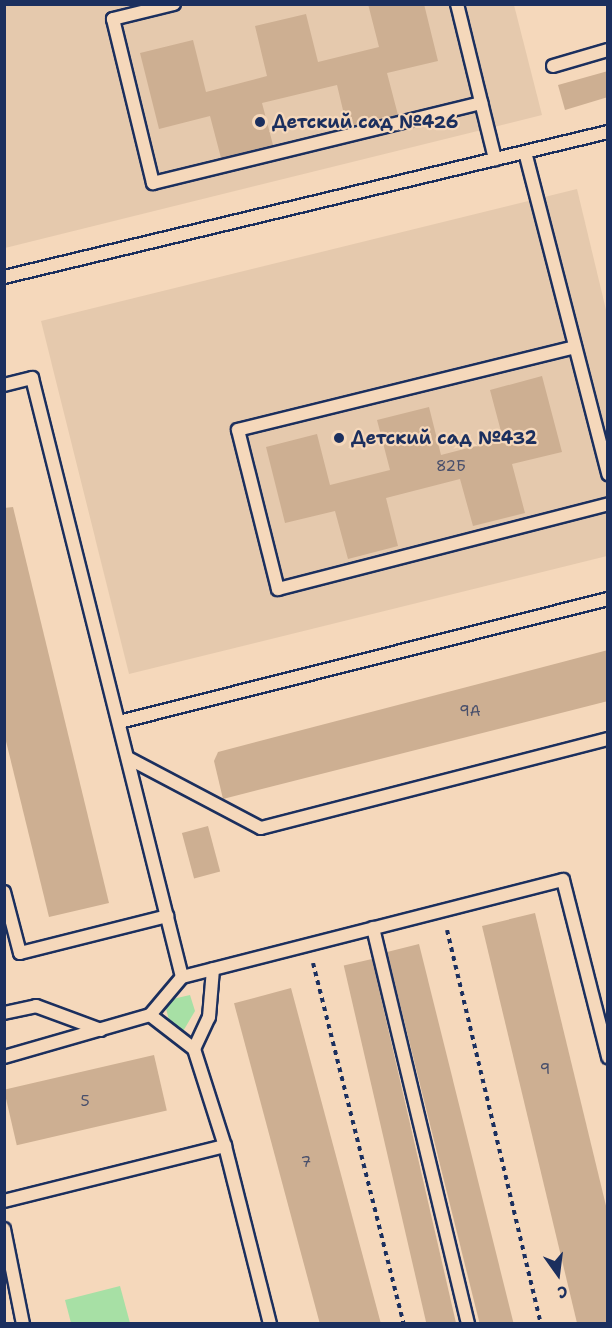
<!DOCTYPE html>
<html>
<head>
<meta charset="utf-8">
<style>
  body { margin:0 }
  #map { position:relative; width:612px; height:1328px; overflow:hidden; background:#f5d8bb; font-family:"Shantell Sans",sans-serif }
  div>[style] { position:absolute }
  .built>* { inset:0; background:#e5c9ad }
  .green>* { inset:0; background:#a7e0a5 }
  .building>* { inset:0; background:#cdaf92; transform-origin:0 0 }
  .path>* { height:4px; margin-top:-2px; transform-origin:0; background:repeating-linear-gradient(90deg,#1b2f5e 0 4.5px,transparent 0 9px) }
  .roads { filter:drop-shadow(2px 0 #1b2f5e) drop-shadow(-2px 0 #1b2f5e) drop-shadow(0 2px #1b2f5e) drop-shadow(0 -2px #1b2f5e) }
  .service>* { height:12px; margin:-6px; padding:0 6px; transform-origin:6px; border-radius:6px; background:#f5d8bb }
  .dots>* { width:16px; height:16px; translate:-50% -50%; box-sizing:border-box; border:3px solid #f5d8bb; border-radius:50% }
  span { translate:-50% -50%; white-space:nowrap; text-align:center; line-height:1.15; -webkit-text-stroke:4.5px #f5d8bb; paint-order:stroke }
  .number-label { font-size:15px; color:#484f6b }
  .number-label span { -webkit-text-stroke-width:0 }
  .poi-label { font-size:18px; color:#1b2f5e; font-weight:700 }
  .left { translate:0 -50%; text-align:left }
  .frame { position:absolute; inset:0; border:6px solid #1b2f5e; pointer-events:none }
  .north { position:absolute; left:528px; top:1244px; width:60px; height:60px; -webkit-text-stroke:4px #f5d8bb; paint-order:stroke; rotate:166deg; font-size:16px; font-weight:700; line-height:24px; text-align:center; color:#1b2f5e }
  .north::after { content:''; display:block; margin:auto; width:21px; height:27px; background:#1b2f5e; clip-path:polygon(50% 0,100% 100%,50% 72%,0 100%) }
</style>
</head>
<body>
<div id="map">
  <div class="built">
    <i style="clip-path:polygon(4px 5px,514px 5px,542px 115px,5px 248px)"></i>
    <i style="clip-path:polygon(577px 189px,607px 314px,607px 556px,129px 674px,41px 321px)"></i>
  </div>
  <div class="green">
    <i style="clip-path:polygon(190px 995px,195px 1011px,182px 1033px,169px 1020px,164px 1001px)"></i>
    <i style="clip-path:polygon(120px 1286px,130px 1323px,71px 1323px,65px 1300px)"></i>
  </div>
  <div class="building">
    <i style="clip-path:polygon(368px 4px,424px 4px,438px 61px,387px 73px,398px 115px,347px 127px,337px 85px,262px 103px,273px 145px,221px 158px,210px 116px,159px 129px,140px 53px,193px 40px,206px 92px,267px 76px,255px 26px,306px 14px,318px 62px,379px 47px)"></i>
    <i style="clip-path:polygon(608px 71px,608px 97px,565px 110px,558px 85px)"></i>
    <i style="clip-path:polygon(542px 376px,562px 452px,512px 464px,525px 513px,473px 526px,460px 479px,386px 498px,398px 546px,348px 559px,335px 511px,285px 523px,266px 447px,317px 434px,330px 485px,390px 470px,377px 420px,429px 407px,441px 455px,503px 439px,490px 390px)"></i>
    <i style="clip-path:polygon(13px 507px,109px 903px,49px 917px,4px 733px,4px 508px)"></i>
    <i style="clip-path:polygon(608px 650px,608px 701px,223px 799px,214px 761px,218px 752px)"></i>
    <i style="left:208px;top:826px;width:47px;height:27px;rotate:75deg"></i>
    <i style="clip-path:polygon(535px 913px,608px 1214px,608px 1323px,577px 1323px,482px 926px)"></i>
    <i style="left:419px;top:944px;width:390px;height:33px;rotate:76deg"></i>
    <i style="left:372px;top:959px;width:374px;height:29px;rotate:77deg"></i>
    <i style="left:291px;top:988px;width:346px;height:59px;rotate:75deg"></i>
    <i style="left:154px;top:1055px;width:57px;height:154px;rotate:77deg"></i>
  </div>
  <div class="path">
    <i style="left:447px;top:930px;width:405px;rotate:76.6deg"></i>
    <i style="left:313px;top:963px;width:372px;rotate:75.9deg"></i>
  </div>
  <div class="roads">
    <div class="service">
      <i style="left:174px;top:4px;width:63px;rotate:166.2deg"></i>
      <i style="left:113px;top:19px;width:169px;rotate:76.3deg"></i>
      <i style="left:153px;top:183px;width:338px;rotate:-13.7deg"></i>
      <i style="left:457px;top:4px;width:160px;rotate:76.2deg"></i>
      <i style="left:553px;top:66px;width:57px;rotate:-16.2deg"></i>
      <i style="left:525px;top:152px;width:333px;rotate:75.5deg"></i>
      <i style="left:4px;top:277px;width:621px;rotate:-13.5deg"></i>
      <i style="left:575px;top:347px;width:347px;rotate:166.2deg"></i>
      <i style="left:238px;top:430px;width:164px;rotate:75.9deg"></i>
      <i style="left:278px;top:589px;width:341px;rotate:-14.4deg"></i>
      <i style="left:4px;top:385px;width:29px;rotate:-14deg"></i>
      <i style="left:32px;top:378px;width:617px;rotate:75.94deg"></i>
      <i style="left:182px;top:977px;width:50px;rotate:130.1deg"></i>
      <i style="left:150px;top:1015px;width:56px;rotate:37.7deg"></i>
      <i style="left:194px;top:1049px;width:102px;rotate:72.3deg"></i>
      <i style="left:225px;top:1146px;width:184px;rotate:75.8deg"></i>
      <i style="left:119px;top:722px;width:504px;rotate:-14.12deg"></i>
      <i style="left:128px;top:758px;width:150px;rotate:27.8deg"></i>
      <i style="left:261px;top:828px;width:358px;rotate:-14.4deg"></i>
      <i style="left:4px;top:892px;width:63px;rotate:75.3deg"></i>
      <i style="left:20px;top:953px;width:152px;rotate:-14.1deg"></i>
      <i style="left:373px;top:928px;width:407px;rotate:76.5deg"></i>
      <i style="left:182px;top:977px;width:393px;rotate:-14.3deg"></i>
      <i style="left:563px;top:880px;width:183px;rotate:75.7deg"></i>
      <i style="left:4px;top:1013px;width:33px;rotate:-12deg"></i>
      <i style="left:36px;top:1006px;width:69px;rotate:20.3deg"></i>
      <i style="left:194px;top:1049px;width:35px;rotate:-65deg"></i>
      <i style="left:209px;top:1017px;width:48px;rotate:-85.2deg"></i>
      <i style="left:4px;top:1057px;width:152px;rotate:-16deg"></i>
      <i style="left:4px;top:1201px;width:228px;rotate:-14deg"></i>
      <i style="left:4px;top:1229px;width:97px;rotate:78.7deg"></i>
    </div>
  </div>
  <div class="dots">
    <i style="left:260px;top:122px;background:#1b2f5e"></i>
    <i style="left:339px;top:438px;background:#1b2f5e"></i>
  </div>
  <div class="number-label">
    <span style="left:451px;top:467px">82Б</span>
    <span style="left:470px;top:712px">9А</span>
    <span style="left:545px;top:1070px">9</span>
    <span style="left:85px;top:1102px">5</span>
    <span style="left:306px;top:1163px">7</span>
  </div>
  <div class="poi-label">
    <span class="left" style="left:272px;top:122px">Детский сад №426</span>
    <span class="left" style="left:351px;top:438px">Детский сад №432</span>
  </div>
  <div class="frame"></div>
  <div class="north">С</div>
</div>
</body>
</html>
